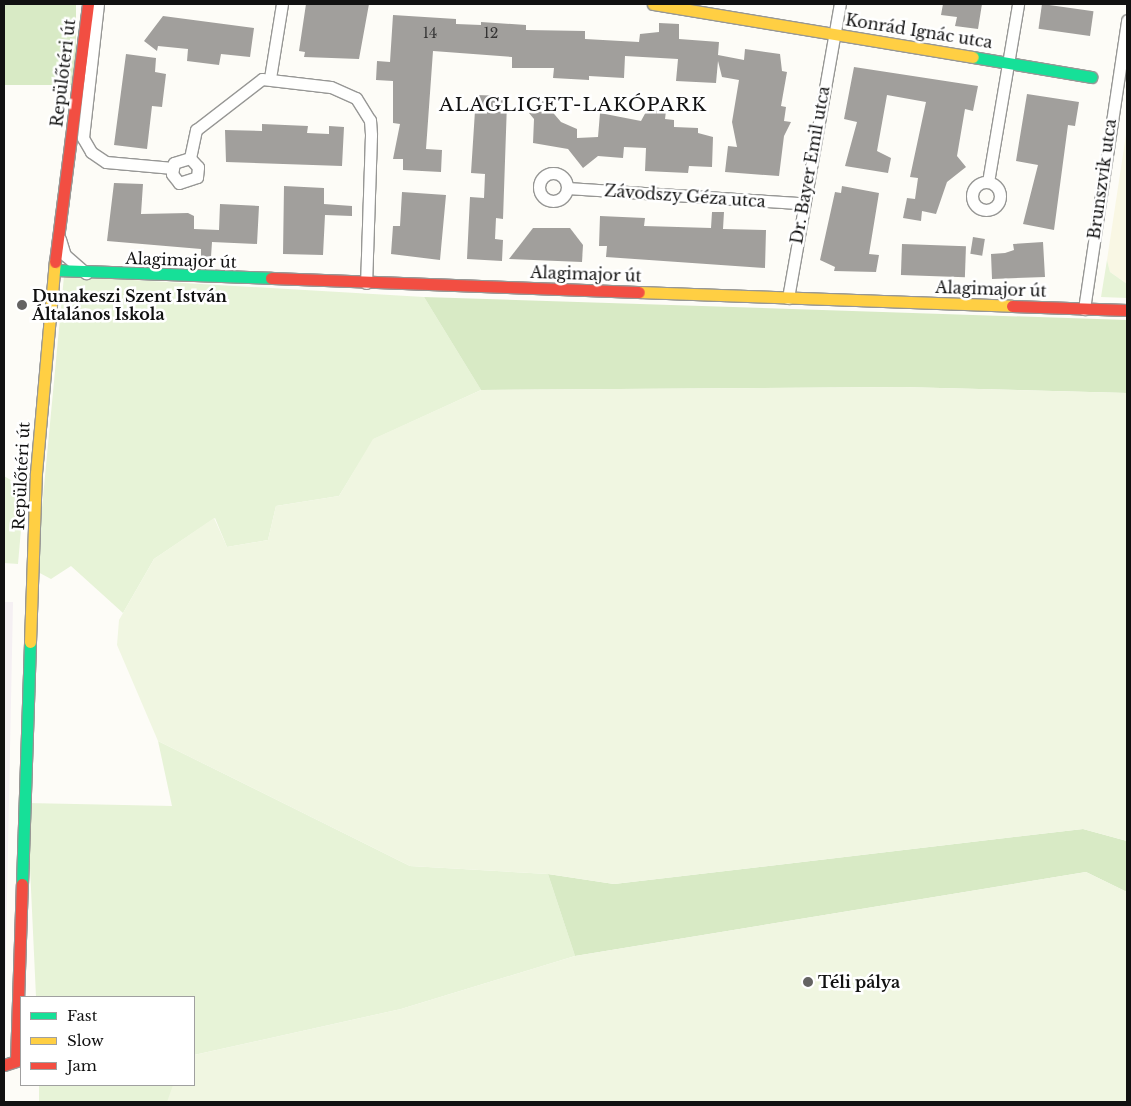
<!DOCTYPE html>
<html>
<head>
<meta charset="utf-8">
<style>
  body { margin:0 }
  #map { position:relative; width:1131px; height:1106px; overflow:hidden; background:#fdfcf7; font-family:"Libre Baskerville",serif }
  div>[style] { position:absolute }
  .industrial>* { inset:0; background:#f5f0f3 }
  .farmland>* { inset:0; background:#f9f7e4 }
  .green>* { inset:0; background:#e7f3d7; transform-origin:0 0 }
  .forest>* { inset:0; background:#d8eac5; transform-origin:0 0 }
  .pitch>* { inset:0; background:#f0f6e1 }
  .building>* { inset:0; background:#a19f9c; transform-origin:0 0 }
  .roads { filter:drop-shadow(1px 0 #979795) drop-shadow(-1px 0 #979795) drop-shadow(0 1px #979795) drop-shadow(0 -1px #979795) }
  .street>* { height:11px; margin:-5.5px; padding:0 5.5px; transform-origin:5.5px; border-radius:5.5px; background:#fffffe }
  .street>.ring { margin:-5.5px; padding:0; box-sizing:content-box; background:none; border:11px solid #fffffe; border-radius:50% }
  .fast>* { height:11px; margin:-5.5px; padding:0 5.5px; transform-origin:5.5px; border-radius:5.5px; background:#16e098 }
  .slow>* { height:11px; margin:-5.5px; padding:0 5.5px; transform-origin:5.5px; border-radius:5.5px; background:#ffcf43 }
  .jam>* { height:11px; margin:-5.5px; padding:0 5.5px; transform-origin:5.5px; border-radius:5.5px; background:#f24e42 }
  .dots>* { width:14px; height:14px; translate:-50% -50%; box-sizing:border-box; border:2px solid #fff; border-radius:50% }
  span { translate:-50% -50%; white-space:nowrap; text-align:center; line-height:1.15; -webkit-text-stroke:5px #fff; paint-order:stroke }
  .number-label { font-size:14px; color:#353434 }
  .number-label span { -webkit-text-stroke-width:0 }
  .street-label { font-size:16px; color:#111 }
  .poi-label { font-size:16px; color:#111; font-weight:700 }
  .left { translate:0 -50%; text-align:left }
  .quarter-label { font-size:19px; color:#111; letter-spacing:1px }
  .frame { position:absolute; inset:0; border:5px solid #111; pointer-events:none }
  .legend { position:absolute; left:20px; top:996px; width:175px; height:90px; box-sizing:border-box; background:#fff; border:1px solid #a0a0a0; margin:0; padding:6px 9px; list-style:none; font-size:15px; color:#111 }
  .legend li { display:flex; align-items:center; gap:10px; height:25px }
  .legend b { width:25px; border:1px solid #a0a0a0 }
</style>
</head>
<body>
<div id="map">
  <div class="industrial">
    <i style="clip-path:polygon(4px 602px,13px 602px,4px 1045px)"></i>
  </div>
  <div class="farmland">
    <i style="clip-path:polygon(1127px 128px,1127px 284px,1110px 272px,1107px 260px)"></i>
  </div>
  <div class="green">
    <i style="clip-path:polygon(1107px 260px,1110px 272px,1127px 284px,1127px 298px,1101px 297px)"></i>
    <i style="clip-path:polygon(64px 276px,424px 297px,481px 390px,374px 439px,339px 496px,276px 506px,268px 540px,227px 547px,215px 518px,154px 559px,123px 613px,71px 566px,51px 579px,36px 571px)"></i>
    <i style="clip-path:polygon(4px 476px,19px 485px,24px 495px,18px 564px,4px 563px)"></i>
    <i style="clip-path:polygon(158px 741px,410px 866px,548px 874px,575px 956px,401px 1009px,194px 1055px,194px 997px,36px 997px,27px 803px,172px 806px)"></i>
    <i style="left:39px;top:1085px;width:134px;height:18px"></i>
  </div>
  <div class="forest">
    <i style="left:4px;top:4px;width:72px;height:81px"></i>
    <i style="clip-path:polygon(424px 297px,1127px 320px,1127px 393px,902px 387px,481px 390px)"></i>
    <i style="clip-path:polygon(1083px 829px,1127px 841px,1127px 892px,1086px 872px,575px 956px,548px 874px,614px 884px)"></i>
  </div>
  <div class="pitch">
    <i style="clip-path:polygon(902px 387px,1127px 393px,1127px 841px,1083px 829px,614px 884px,548px 874px,410px 866px,158px 741px,117px 645px,119px 620px,154px 559px,214px 518px,227px 547px,268px 540px,276px 506px,339px 496px,373px 439px,481px 390px)"></i>
    <i style="clip-path:polygon(1086px 872px,1127px 892px,1127px 1102px,167px 1102px,173px 1085px,194px 1085px,194px 1055px,401px 1009px,575px 956px)"></i>
  </div>
  <div class="building">
    <i style="clip-path:polygon(306px 4px,369px 4px,359px 59px,304px 57px,305px 52px,299px 51px)"></i>
    <i style="clip-path:polygon(943px 4px,982px 4px,978px 29px,955px 26px,957px 17px,941px 15px)"></i>
    <i style="left:1042px;top:4px;width:52px;height:25px;rotate:8deg"></i>
    <i style="clip-path:polygon(393px 15px,456px 19px,456px 24px,481px 25px,481px 22px,526px 25px,526px 30px,585px 31px,585px 39px,639px 42px,640px 34px,659px 32px,659px 23px,679px 24px,679px 39px,719px 42px,718px 55px,744px 60px,745px 49px,780px 54px,782px 71px,787px 72px,781px 106px,786px 107px,784px 121px,791px 122px,784px 136px,779px 176px,725px 172px,728px 146px,737px 147px,732px 122px,739px 80px,722px 77px,718px 61px,716px 83px,676px 81px,678px 59px,625px 56px,624px 78px,589px 76px,589px 80px,553px 78px,554px 68px,512px 68px,512px 57px,433px 51px,426px 149px,442px 150px,441px 172px,403px 170px,403px 159px,393px 159px,400px 124px,393px 123px,393px 81px,376px 80px,377px 61px,390px 62px)"></i>
    <i style="clip-path:polygon(163px 16px,254px 28px,250px 57px,221px 54px,219px 65px,187px 61px,188px 49px,158px 46px,157px 51px,144px 41px)"></i>
    <i style="clip-path:polygon(126px 54px,156px 58px,155px 72px,166px 74px,162px 107px,152px 106px,147px 149px,114px 145px)"></i>
    <i style="clip-path:polygon(854px 67px,978px 86px,973px 111px,965px 109px,957px 156px,966px 167px,947px 182px,936px 214px,922px 211px,921px 221px,903px 218px,907px 198px,915px 199px,918px 178px,910px 177px,926px 102px,887px 95px,877px 151px,891px 158px,888px 173px,845px 166px,857px 122px,844px 119px)"></i>
    <i style="clip-path:polygon(1027px 94px,1079px 102px,1075px 126px,1068px 125px,1054px 230px,1023px 224px,1038px 165px,1016px 161px)"></i>
    <i style="clip-path:polygon(476px 95px,505px 96px,507px 103px,503px 219px,496px 218px,495px 239px,503px 240px,502px 261px,467px 259px,470px 197px,484px 198px,485px 174px,471px 173px)"></i>
    <i style="clip-path:polygon(543px 101px,561px 122px,577px 129px,577px 138px,598px 137px,600px 113px,641px 121px,647px 110px,666px 111px,665px 119px,674px 120px,674px 127px,698px 128px,698px 133px,713px 137px,712px 167px,689px 166px,688px 173px,645px 171px,646px 148px,624px 147px,623px 158px,598px 156px,583px 168px,568px 149px,533px 143px,534px 119px,529px 113px)"></i>
    <i style="clip-path:polygon(262px 124px,308px 126px,307px 133px,329px 134px,329px 126px,344px 127px,342px 166px,226px 162px,225px 130px,262px 131px)"></i>
    <i style="clip-path:polygon(114px 183px,143px 184px,141px 214px,188px 213px,194px 216px,194px 229px,219px 230px,220px 204px,259px 206px,257px 244px,212px 242px,211px 257px,201px 257px,201px 249px,107px 241px)"></i>
    <i style="clip-path:polygon(284px 186px,324px 188px,324px 204px,352px 206px,352px 216px,325px 215px,323px 255px,283px 254px)"></i>
    <i style="clip-path:polygon(842px 186px,879px 193px,869px 254px,879px 255px,876px 272px,834px 271px,835px 267px,820px 260px,835px 192px,841px 193px)"></i>
    <i style="clip-path:polygon(402px 192px,446px 195px,440px 260px,391px 254px,393px 226px,400px 226px)"></i>
    <i style="clip-path:polygon(712px 212px,724px 212px,723px 229px,766px 230px,765px 268px,606px 257px,607px 246px,599px 246px,600px 216px,645px 218px,644px 226px,711px 228px)"></i>
    <i style="clip-path:polygon(533px 228px,570px 228px,583px 245px,582px 262px,509px 259px)"></i>
    <i style="left:973px;top:237px;width:12px;height:17px;rotate:9deg"></i>
    <i style="clip-path:polygon(1043px 242px,1045px 277px,992px 279px,991px 254px,1005px 253px,1014px 250px,1013px 244px)"></i>
    <i style="left:902px;top:244px;width:64px;height:31px;rotate:2deg"></i>
  </div>
  <div class="roads">
    <div class="street">
      <i style="left:98px;top:4px;width:135px;rotate:96.4deg"></i>
      <i style="left:83px;top:138px;width:16px;rotate:60deg"></i>
      <i style="left:91px;top:152px;width:18px;rotate:34deg"></i>
      <i style="left:106px;top:162px;width:67px;rotate:5.1deg"></i>
      <i style="left:270px;top:78px;width:75px;rotate:-80.8deg"></i>
      <i style="left:190px;top:158px;width:17px;rotate:163deg"></i>
      <i style="left:174px;top:163px;width:11px;rotate:100deg"></i>
      <i style="left:172px;top:174px;width:11px;rotate:52deg"></i>
      <i style="left:179px;top:183px;width:19px;rotate:-18deg"></i>
      <i style="left:197px;top:177px;width:10px;rotate:-84deg"></i>
      <i style="left:198px;top:167px;width:12px;rotate:-132deg"></i>
      <i style="left:190px;top:158px;width:29px;rotate:-78deg"></i>
      <i style="left:196px;top:130px;width:83px;rotate:-37.7deg"></i>
      <i style="left:262px;top:79px;width:69px;rotate:6.6deg"></i>
      <i style="left:331px;top:87px;width:27px;rotate:24deg"></i>
      <i style="left:356px;top:98px;width:26px;rotate:58deg"></i>
      <i style="left:370px;top:120px;width:15px;rotate:86deg"></i>
      <i style="left:371px;top:135px;width:148px;rotate:91.9deg"></i>
      <i class="ring" style="left:539px;top:173px;width:17px;height:17px"></i>
      <i style="left:988px;top:182px;width:181px;rotate:-80.4deg"></i>
      <i class="ring" style="left:972px;top:182px;width:17px;height:17px"></i>
      <i style="left:567px;top:188px;width:235px;rotate:3.7deg"></i>
      <i style="left:60px;top:239px;width:17px;rotate:73deg"></i>
      <i style="left:65px;top:255px;width:28px;rotate:41deg"></i>
      <i style="left:788px;top:298px;width:299px;rotate:-80deg"></i>
      <i style="left:1084px;top:309px;width:292px;rotate:-81.5deg"></i>
    </div>
    <div class="fast">
      <i style="left:973px;top:57px;width:120px;rotate:9.6deg"></i>
      <i style="left:55px;top:270px;width:216px;rotate:2.1deg"></i>
      <i style="left:22px;top:884px;width:242px;rotate:-88.1deg"></i>
    </div>
    <div class="slow">
      <i style="left:653px;top:4px;width:324px;rotate:9.4deg"></i>
      <i style="left:639px;top:292px;width:373px;rotate:2.1deg"></i>
      <i style="left:30px;top:642px;width:169px;rotate:-88deg"></i>
      <i style="left:36px;top:473px;width:212px;rotate:-84.9deg"></i>
    </div>
    <div class="jam">
      <i style="left:55px;top:262px;width:260px;rotate:-82.7deg"></i>
      <i style="left:271px;top:278px;width:368px;rotate:2.2deg"></i>
      <i style="left:1012px;top:306px;width:115px;rotate:2deg"></i>
      <i style="left:4px;top:1065px;width:13px;rotate:-18deg"></i>
      <i style="left:16px;top:1061px;width:177px;rotate:-88.1deg"></i>
    </div>
  </div>
  <div class="dots">
    <i style="left:22px;top:305px;background:#646362"></i>
    <i style="left:808px;top:982px;background:#646362"></i>
  </div>
  <div class="number-label">
    <span style="left:430px;top:33px">14</span>
    <span style="left:491px;top:33px">12</span>
  </div>
  <div class="street-label">
    <span style="left:919px;top:31px;rotate:9deg">Konrád Ignác utca</span>
    <span style="left:63px;top:73px;rotate:-83deg">Repülőtéri út</span>
    <span style="left:810px;top:165px;rotate:-80deg">Dr. Bayer Emil utca</span>
    <span style="left:1102px;top:179px;rotate:-82deg">Brunszvik utca</span>
    <span style="left:685px;top:196px;rotate:4deg">Závodszy Géza utca</span>
    <span style="left:181px;top:260px;rotate:2deg">Alagimajor út</span>
    <span style="left:586px;top:274px;rotate:2deg">Alagimajor út</span>
    <span style="left:991px;top:289px;rotate:2deg">Alagimajor út</span>
    <span style="left:21px;top:476px;rotate:-87deg">Repülőtéri út</span>
  </div>
  <div class="poi-label">
    <span class="left" style="left:32px;top:305px">Dunakeszi Szent István<br>Általános Iskola</span>
    <span class="left" style="left:818px;top:982px">Téli pálya</span>
  </div>
  <div class="quarter-label">
    <span style="left:573px;top:105px">ALAGLIGET-LAKÓPARK</span>
  </div>
  <div class="frame"></div>
  <ul class="legend">
  <li><b style="height:6px;background:#16e098"></b>Fast</li>
  <li><b style="height:6px;background:#ffcf43"></b>Slow</li>
  <li><b style="height:6px;background:#f24e42"></b>Jam</li>
  </ul>
</div>
</body>
</html>
